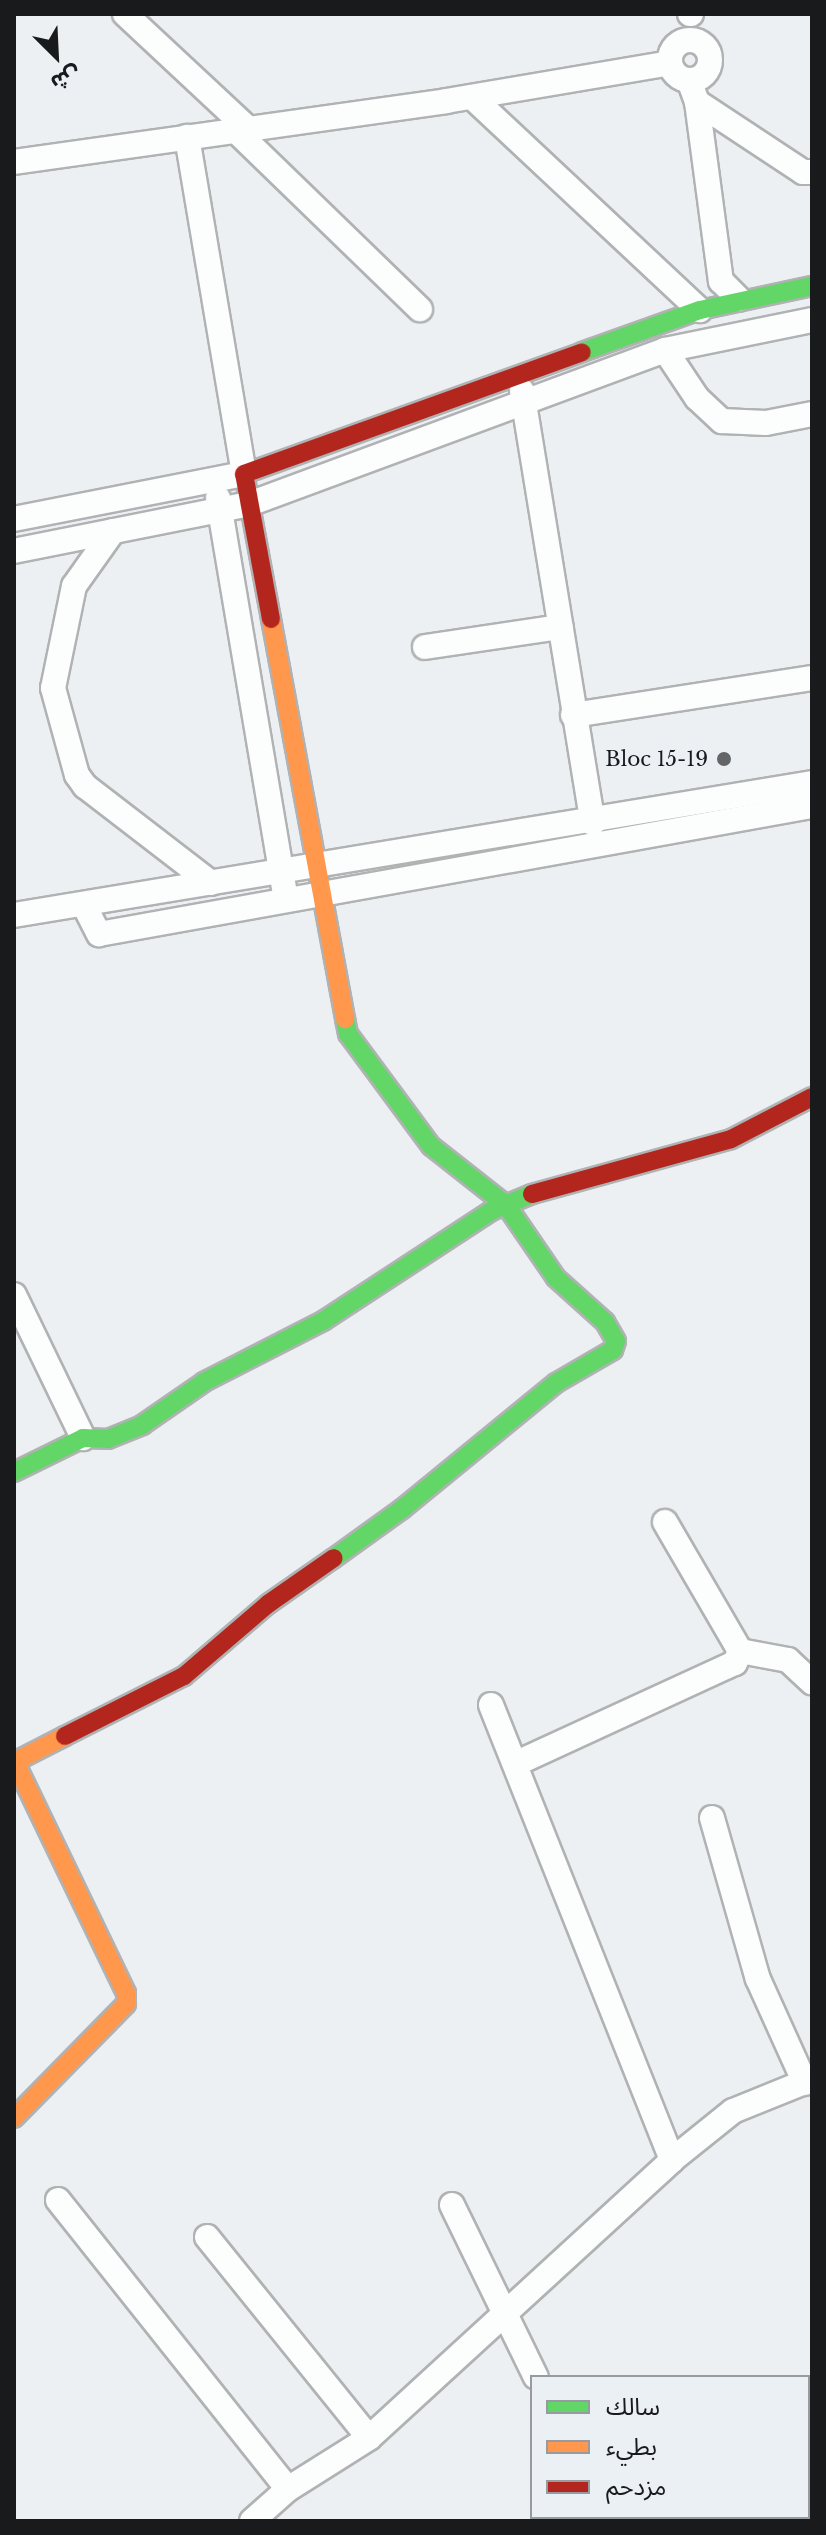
<!DOCTYPE html>
<html>
<head>
<meta charset="utf-8">
<style>
  body { margin:0 }
  #map { position:relative; width:826px; height:2535px; overflow:hidden; background:#edf0f2; font-family:"Libre Baskerville","Noto Sans Arabic",serif }
  div>[style] { position:absolute }
  .roads { filter:drop-shadow(2px 0 #b0b2b3) drop-shadow(-2px 0 #b0b2b3) drop-shadow(0 2px #b0b2b3) drop-shadow(0 -2px #b0b2b3) }
  .street>* { height:24px; margin:-12px; padding:0 12px; transform-origin:12px; border-radius:12px; background:#fcfdfd }
  .street>.ring { margin:-12px; padding:0; box-sizing:content-box; background:none; border:24px solid #fcfdfd; border-radius:50% }
  .fast>* { height:18px; margin:-9px; padding:0 9px; transform-origin:9px; border-radius:9px; background:#63d668 }
  .slow>* { height:18px; margin:-9px; padding:0 9px; transform-origin:9px; border-radius:9px; background:#ff974d }
  .jam>* { height:18px; margin:-9px; padding:0 9px; transform-origin:9px; border-radius:9px; background:#b3261e }
  .dots>* { width:22px; height:22px; translate:-50% -50%; box-sizing:border-box; border:4px solid #ebf0f4; border-radius:50% }
  span { translate:-50% -50%; white-space:nowrap; text-align:center; line-height:1.15; -webkit-text-stroke:6px #ebf0f4; paint-order:stroke }
  .poi-label { font-size:20px; color:#181a1c }
  .right { translate:-100% -50%; text-align:right }
  .frame { position:absolute; inset:0; border:16px solid #181a1c; pointer-events:none }
  .legend { position:absolute; left:530px; top:2375px; width:280px; height:144px; box-sizing:border-box; background:#ebf0f4; border:2px solid #979a9e; margin:0; padding:10px 14px; list-style:none; font-size:24px; color:#181a1c }
  .legend li { display:flex; align-items:center; gap:16px; height:40px }
  .legend b { width:40px; border:2px solid #979a9e }
  .north { position:absolute; left:16px; top:16px; width:80px; height:80px; -webkit-text-stroke:6px #ebf0f4; paint-order:stroke; rotate:156deg; font-size:22px; font-weight:700; line-height:32px; text-align:center; color:#181a1c }
  .north::after { content:''; display:block; margin:auto; width:28px; height:36px; background:#181a1c; clip-path:polygon(50% 0,100% 100%,50% 72%,0 100%) }
</style>
</head>
<body>
<div id="map">
  <div class="roads">
    <div class="street">
      <i style="left:125px;top:14px;width:166px;rotate:43deg"></i>
      <i style="left:690px;top:14px;width:1px"></i>
      <i class="ring" style="left:670px;top:40px;width:16px;height:16px"></i>
      <i style="left:689px;top:80px;width:23px;rotate:70deg"></i>
      <i style="left:697px;top:102px;width:181px;rotate:82.4deg"></i>
      <i style="left:721px;top:281px;width:25px;rotate:45deg"></i>
      <i style="left:472px;top:97px;width:312px;rotate:43.1deg"></i>
      <i style="left:697px;top:102px;width:127px;rotate:33.4deg"></i>
      <i style="left:803px;top:172px;width:9px"></i>
      <i style="left:234px;top:129px;width:259px;rotate:44.1deg"></i>
      <i style="left:14px;top:162px;width:436px;rotate:-8deg"></i>
      <i style="left:446px;top:101px;width:227px;rotate:-9.6deg"></i>
      <i style="left:665px;top:350px;width:58px;rotate:56.3deg"></i>
      <i style="left:697px;top:398px;width:34px;rotate:43deg"></i>
      <i style="left:722px;top:421px;width:44px;rotate:2.6deg"></i>
      <i style="left:766px;top:423px;width:47px;rotate:-11.1deg"></i>
      <i style="left:522px;top:391px;width:438px;rotate:80.7deg"></i>
      <i style="left:218px;top:498px;width:396px;rotate:80.4deg"></i>
      <i style="left:14px;top:519px;width:234px;rotate:-11.1deg"></i>
      <i style="left:244px;top:474px;width:342px;rotate:-99.6deg"></i>
      <i style="left:113px;top:531px;width:67px;rotate:125.3deg"></i>
      <i style="left:74px;top:586px;width:104px;rotate:101.6deg"></i>
      <i style="left:53px;top:688px;width:90px;rotate:74.6deg"></i>
      <i style="left:77px;top:775px;width:14px;rotate:54deg"></i>
      <i style="left:85px;top:786px;width:159px;rotate:37.6deg"></i>
      <i style="left:14px;top:551px;width:240px;rotate:-11.3deg"></i>
      <i style="left:249px;top:504px;width:444px;rotate:-20.3deg"></i>
      <i style="left:665px;top:350px;width:150px;rotate:-11.5deg"></i>
      <i style="left:425px;top:647px;width:137px;rotate:-8.4deg"></i>
      <i style="left:573px;top:715px;width:242px;rotate:-8.8deg"></i>
      <i style="left:84px;top:905px;width:33px;rotate:63deg"></i>
      <i style="left:99px;top:934px;width:724px;rotate:-10.18deg"></i>
      <i style="left:14px;top:915px;width:809px;rotate:-9.39deg"></i>
      <i style="left:14px;top:1295px;width:159px;rotate:64.2deg"></i>
      <i style="left:665px;top:1522px;width:149px;rotate:59.8deg"></i>
      <i style="left:491px;top:1705px;width:490px;rotate:68.3deg"></i>
      <i style="left:515px;top:1764px;width:242px;rotate:-24.7deg"></i>
      <i style="left:735px;top:1663px;width:13px;rotate:-67deg"></i>
      <i style="left:740px;top:1651px;width:49px;rotate:10.6deg"></i>
      <i style="left:788px;top:1660px;width:33px;rotate:43deg"></i>
      <i style="left:712px;top:1818px;width:167px;rotate:74.1deg"></i>
      <i style="left:758px;top:1979px;width:114px;rotate:65.7deg"></i>
      <i style="left:58px;top:2200px;width:369px;rotate:51.5deg"></i>
      <i style="left:452px;top:2205px;width:191px;rotate:64deg"></i>
      <i style="left:207px;top:2237px;width:258px;rotate:51.1deg"></i>
      <i style="left:602px;top:2517px;width:4px;rotate:63deg"></i>
      <i style="left:252px;top:2521px;width:48px;rotate:-41.6deg"></i>
      <i style="left:288px;top:2489px;width:96px;rotate:-32.2deg"></i>
      <i style="left:369px;top:2438px;width:411px;rotate:-42.5deg"></i>
      <i style="left:672px;top:2160px;width:78px;rotate:-38.8deg"></i>
      <i style="left:733px;top:2111px;width:85px;rotate:-22.1deg"></i>
    </div>
    <div class="fast">
      <i style="left:582px;top:352px;width:125px;rotate:-19.6deg"></i>
      <i style="left:700px;top:310px;width:115px;rotate:-12.1deg"></i>
      <i style="left:14px;top:1472px;width:77px;rotate:-26.2deg"></i>
      <i style="left:83px;top:1438px;width:25px;rotate:2deg"></i>
      <i style="left:108px;top:1439px;width:37px;rotate:-22deg"></i>
      <i style="left:142px;top:1425px;width:75px;rotate:-34.7deg"></i>
      <i style="left:204px;top:1382px;width:134px;rotate:-27.1deg"></i>
      <i style="left:323px;top:1321px;width:201px;rotate:-33.2deg"></i>
      <i style="left:491px;top:1211px;width:44px;rotate:-22.5deg"></i>
      <i style="left:334px;top:1558px;width:84px;rotate:-35.8deg"></i>
      <i style="left:402px;top:1509px;width:199px;rotate:-39.3deg"></i>
      <i style="left:556px;top:1383px;width:66px;rotate:-30.1deg"></i>
      <i style="left:613px;top:1350px;width:9px;rotate:-72deg"></i>
      <i style="left:616px;top:1341px;width:22px;rotate:-120deg"></i>
      <i style="left:605px;top:1322px;width:66px;rotate:-138.1deg"></i>
      <i style="left:556px;top:1278px;width:88px;rotate:-124.4deg"></i>
      <i style="left:506px;top:1205px;width:95px;rotate:-141.8deg"></i>
      <i style="left:431px;top:1146px;width:139px;rotate:-126.5deg"></i>
      <i style="left:348px;top:1034px;width:15px;rotate:-101deg"></i>
    </div>
    <div class="slow">
      <i style="left:271px;top:619px;width:407px;rotate:79.5deg"></i>
      <i style="left:14px;top:2118px;width:160px;rotate:-45.5deg"></i>
      <i style="left:126px;top:2004px;width:11px;rotate:-90deg"></i>
      <i style="left:126px;top:1993px;width:251px;rotate:-115.7deg"></i>
      <i style="left:17px;top:1767px;width:10px;rotate:-61deg"></i>
      <i style="left:22px;top:1758px;width:48px;rotate:-27.1deg"></i>
    </div>
    <div class="jam">
      <i style="left:271px;top:619px;width:147px;rotate:-100.5deg"></i>
      <i style="left:244px;top:474px;width:359px;rotate:-19.8deg"></i>
      <i style="left:532px;top:1194px;width:206px;rotate:-15.4deg"></i>
      <i style="left:731px;top:1139px;width:91px;rotate:-27.4deg"></i>
      <i style="left:65px;top:1736px;width:133px;rotate:-26.8deg"></i>
      <i style="left:184px;top:1676px;width:111px;rotate:-40.6deg"></i>
      <i style="left:268px;top:1604px;width:80px;rotate:-34.9deg"></i>
    </div>
  </div>
  <div class="dots">
    <i style="left:724px;top:759px;background:#636567"></i>
  </div>
  <div class="poi-label">
    <span class="right" style="left:708px;top:759px">Bloc 15-19</span>
  </div>
  <div class="frame"></div>
  <ul class="legend">
  <li><b style="height:10px;background:#63d668"></b>سالك</li>
  <li><b style="height:10px;background:#ff974d"></b>بطيء</li>
  <li><b style="height:10px;background:#b3261e"></b>مزدحم</li>
  </ul>
  <div class="north">ش</div>
</div>
</body>
</html>
